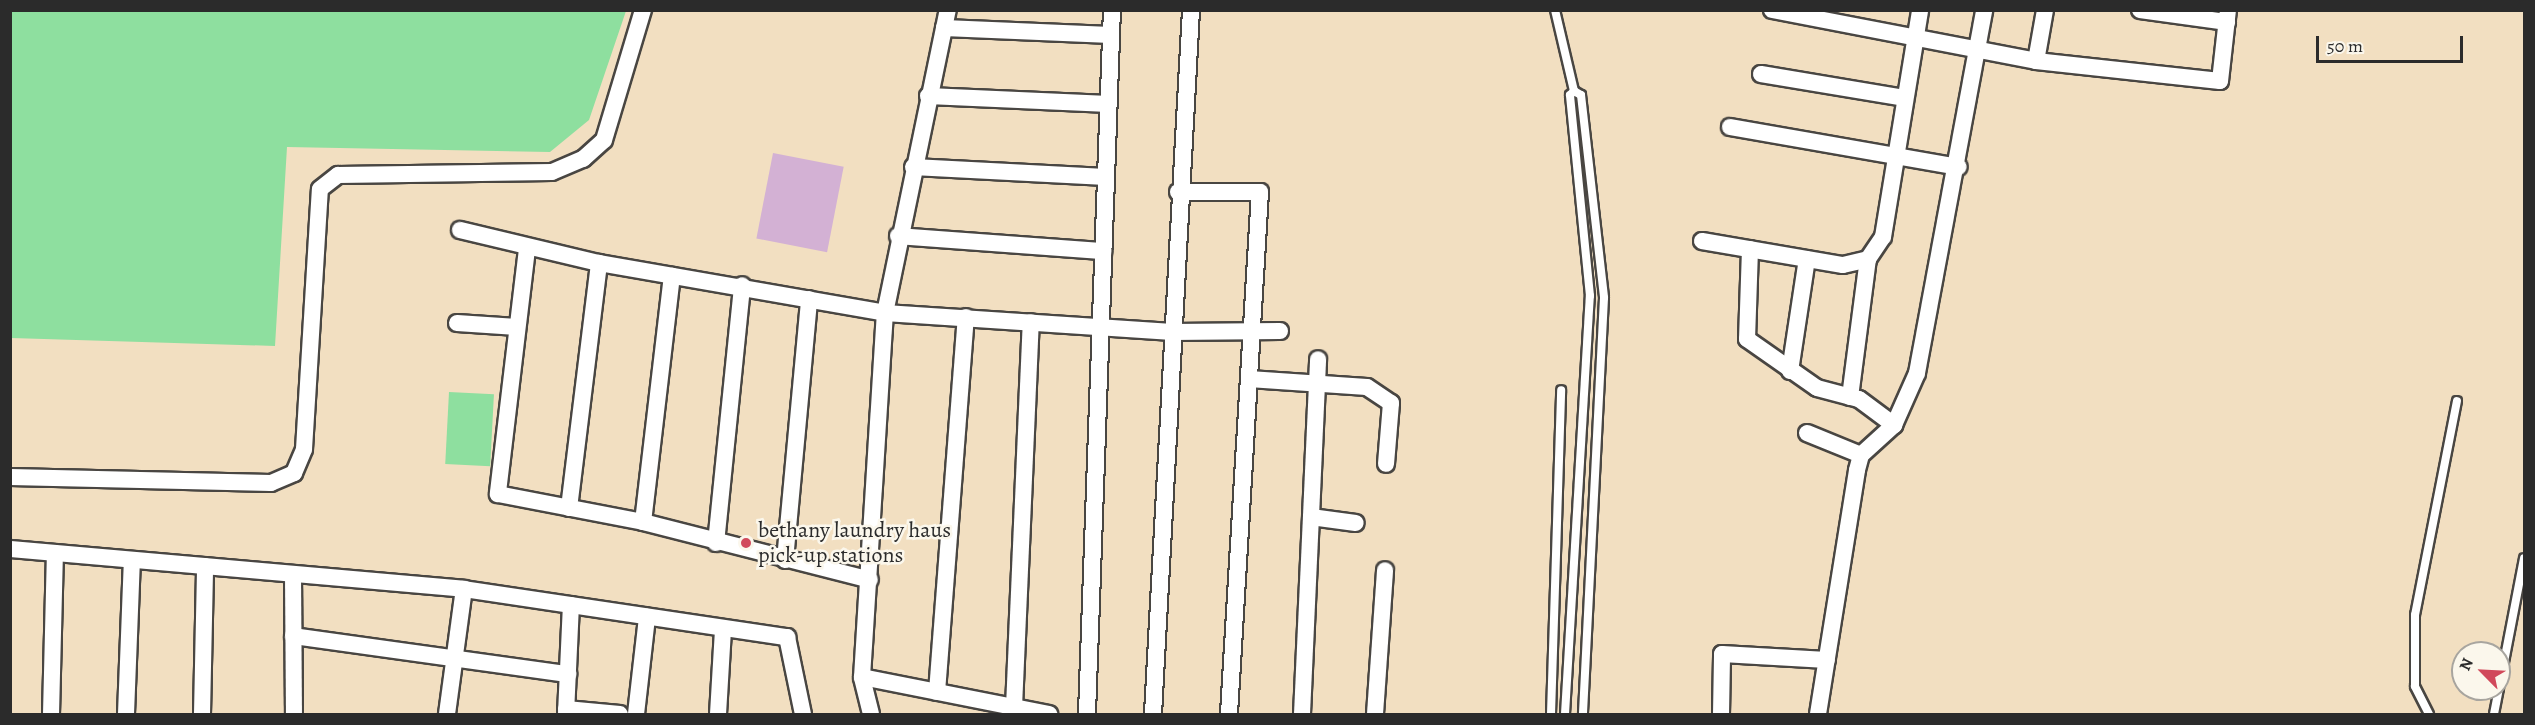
<!DOCTYPE html>
<html>
<head>
<meta charset="utf-8">
<style>
  body { margin:0 }
  #map { position:relative; width:2535px; height:725px; overflow:hidden; background:#f2dfc1; font-family:Alegreya,serif }
  div>[style] { position:absolute }
  .green>* { inset:0; background:#8edf9f; transform-origin:0 0 }
  .building>* { inset:0; background:#d3b1d4; transform-origin:0 0 }
  .roads { filter:drop-shadow(2px 0 #494642) drop-shadow(-2px 0 #494642) drop-shadow(0 2px #494642) drop-shadow(0 -2px #494642) }
  .service>* { height:8px; margin:-4px; padding:0 4px; transform-origin:4px; border-radius:4px; background:#fff }
  .minor>* { height:16px; margin:-8px; padding:0 8px; transform-origin:8px; border-radius:8px; background:#fff }
  .dots>* { width:16px; height:16px; translate:-50% -50%; box-sizing:border-box; border:3px solid #fbf7ec; border-radius:50% }
  span { translate:-50% -50%; white-space:nowrap; text-align:center; line-height:1.15; -webkit-text-stroke:5px #fbf7ec; paint-order:stroke }
  .poi-label { font-size:22px; color:#2b2b2b }
  .left { translate:0 -50%; text-align:left }
  .frame { position:absolute; inset:0; border:12px solid #2b2b2b; pointer-events:none }
  .north { position:absolute; left:2451px; top:641px; width:60px; height:60px; box-sizing:border-box; background:#fbf7ec; border:2px solid #a8a59f; border-radius:50%; rotate:294deg; font-size:16px; font-weight:700; line-height:24px; text-align:center; color:#2b2b2b }
  .north::after { content:''; display:block; margin:auto; width:21px; height:27px; background:#d1495b; clip-path:polygon(50% 0,100% 100%,50% 72%,0 100%) }
  .scale { position:absolute; left:2316px; top:36px; width:147px; height:27px; box-sizing:border-box; border:3px solid #2b2b2b; border-top:0; padding-left:8px; font-size:18px; line-height:21px; white-space:nowrap; color:#2b2b2b; -webkit-text-stroke:4px #fbf7ec; paint-order:stroke }
</style>
</head>
<body>
<div id="map">
  <div class="green">
    <i style="clip-path:polygon(11px 10px,626px 10px,626px 11px,589px 120px,550px 152px,287px 147px,275px 346px,11px 338px)"></i>
    <i style="left:449px;top:392px;width:45px;height:72px;rotate:3deg"></i>
  </div>
  <div class="building">
    <i style="left:773px;top:153px;width:72px;height:87px;rotate:11deg"></i>
  </div>
  <div class="roads">
    <div class="service">
      <i style="left:1555px;top:10px;width:83px;rotate:76.8deg"></i>
      <i style="left:2499px;top:688px;width:132px;rotate:-79.1deg"></i>
      <i style="left:1551px;top:714px;width:324px;rotate:-88.2deg"></i>
      <i style="left:1565px;top:714px;width:419px;rotate:-86.6deg"></i>
      <i style="left:1590px;top:296px;width:202px;rotate:-95.7deg"></i>
      <i style="left:1570px;top:95px;width:6px;rotate:-45deg"></i>
      <i style="left:1574px;top:91px;width:8px;rotate:30deg"></i>
      <i style="left:1581px;top:95px;width:204px;rotate:83.5deg"></i>
      <i style="left:1604px;top:298px;width:417px;rotate:92.9deg"></i>
      <i style="left:2429px;top:714px;width:31px;rotate:-117deg"></i>
      <i style="left:2415px;top:686px;width:71px;rotate:-90deg"></i>
      <i style="left:2415px;top:615px;width:218px;rotate:-78.9deg"></i>
      <i style="left:2494px;top:714px;width:25px;rotate:-79deg"></i>
    </div>
    <div class="minor">
      <i style="left:1772px;top:10px;width:269px;rotate:10.9deg"></i>
      <i style="left:2036px;top:61px;width:185px;rotate:6.2deg"></i>
      <i style="left:2220px;top:81px;width:71px;rotate:-83.6deg"></i>
      <i style="left:2140px;top:10px;width:88px;rotate:7.9deg"></i>
      <i style="left:944px;top:28px;width:167px;rotate:2.4deg"></i>
      <i style="left:2036px;top:61px;width:52px;rotate:-80deg"></i>
      <i style="left:1761px;top:74px;width:145px;rotate:9.5deg"></i>
      <i style="left:928px;top:96px;width:181px;rotate:2.5deg"></i>
      <i style="left:1730px;top:127px;width:232px;rotate:9.9deg"></i>
      <i style="left:913px;top:167px;width:193px;rotate:3deg"></i>
      <i style="left:1178px;top:192px;width:82px"></i>
      <i style="left:1260px;top:192px;width:523px;rotate:93.4deg"></i>
      <i style="left:460px;top:230px;width:143px;rotate:13.4deg"></i>
      <i style="left:599px;top:263px;width:290px;rotate:9.9deg"></i>
      <i style="left:885px;top:313px;width:288px;rotate:3.8deg"></i>
      <i style="left:1172px;top:332px;width:108px;rotate:-0.5deg"></i>
      <i style="left:898px;top:236px;width:206px;rotate:4.2deg"></i>
      <i style="left:1702px;top:241px;width:143px;rotate:9.7deg"></i>
      <i style="left:1843px;top:265px;width:26px;rotate:-13deg"></i>
      <i style="left:1868px;top:259px;width:27px;rotate:-56deg"></i>
      <i style="left:1883px;top:237px;width:230px;rotate:-80.7deg"></i>
      <i style="left:527px;top:249px;width:247px;rotate:96.8deg"></i>
      <i style="left:498px;top:494px;width:148px;rotate:10.9deg"></i>
      <i style="left:643px;top:522px;width:234px;rotate:14.3deg"></i>
      <i style="left:1750px;top:249px;width:90px;rotate:91.9deg"></i>
      <i style="left:1747px;top:339px;width:85px;rotate:35deg"></i>
      <i style="left:1817px;top:388px;width:43px;rotate:14.7deg"></i>
      <i style="left:1859px;top:399px;width:44px;rotate:36.6deg"></i>
      <i style="left:457px;top:323px;width:60px;rotate:3.8deg"></i>
      <i style="left:1790px;top:371px;width:113px;rotate:-81.4deg"></i>
      <i style="left:1249px;top:379px;width:118px;rotate:3.9deg"></i>
      <i style="left:1367px;top:387px;width:29px;rotate:34deg"></i>
      <i style="left:1391px;top:403px;width:61px;rotate:94.7deg"></i>
      <i style="left:1850px;top:397px;width:139px;rotate:-82.6deg"></i>
      <i style="left:1807px;top:433px;width:58px;rotate:22.2deg"></i>
      <i style="left:10px;top:477px;width:261px;rotate:1.3deg"></i>
      <i style="left:271px;top:483px;width:25px;rotate:-23deg"></i>
      <i style="left:294px;top:473px;width:26px;rotate:-67deg"></i>
      <i style="left:304px;top:449px;width:260px;rotate:-86.5deg"></i>
      <i style="left:320px;top:189px;width:23px;rotate:-38deg"></i>
      <i style="left:338px;top:175px;width:214px;rotate:-0.8deg"></i>
      <i style="left:552px;top:172px;width:34px;rotate:-23deg"></i>
      <i style="left:583px;top:159px;width:28px;rotate:-42deg"></i>
      <i style="left:604px;top:140px;width:136px;rotate:-73.3deg"></i>
      <i style="left:569px;top:508px;width:247px;rotate:-83deg"></i>
      <i style="left:1311px;top:517px;width:45px;rotate:7.6deg"></i>
      <i style="left:643px;top:522px;width:248px;rotate:-83.3deg"></i>
      <i style="left:716px;top:543px;width:259px;rotate:-84.2deg"></i>
      <i style="left:10px;top:549px;width:456px;rotate:5deg"></i>
      <i style="left:464px;top:589px;width:327px;rotate:8.5deg"></i>
      <i style="left:787px;top:637px;width:79px;rotate:78.3deg"></i>
      <i style="left:785px;top:560px;width:262px;rotate:-84.7deg"></i>
      <i style="left:293px;top:574px;width:140px;rotate:89.6deg"></i>
      <i style="left:293px;top:636px;width:278px;rotate:7.9deg"></i>
      <i style="left:862px;top:677px;width:191px;rotate:11.2deg"></i>
      <i style="left:937px;top:692px;width:376px;rotate:-85.6deg"></i>
      <i style="left:1014px;top:707px;width:385px;rotate:-87.5deg"></i>
      <i style="left:566px;top:709px;width:54px;rotate:5.3deg"></i>
      <i style="left:51px;top:714px;width:161px;rotate:-88.6deg"></i>
      <i style="left:126px;top:714px;width:154px;rotate:-87.8deg"></i>
      <i style="left:202px;top:714px;width:148px;rotate:-88.8deg"></i>
      <i style="left:447px;top:714px;width:126px;rotate:-82.3deg"></i>
      <i style="left:566px;top:714px;width:109px;rotate:-87.4deg"></i>
      <i style="left:636px;top:714px;width:98px;rotate:-83.5deg"></i>
      <i style="left:718px;top:714px;width:84px;rotate:-86.6deg"></i>
      <i style="left:871px;top:714px;width:38px;rotate:-104deg"></i>
      <i style="left:862px;top:677px;width:365px;rotate:-86.4deg"></i>
      <i style="left:885px;top:313px;width:309px;rotate:-78.3deg"></i>
      <i style="left:1087px;top:714px;width:704px;rotate:-87.97deg"></i>
      <i style="left:1153px;top:714px;width:705px;rotate:-86.91deg"></i>
      <i style="left:1302px;top:714px;width:355px;rotate:-87.4deg"></i>
      <i style="left:1375px;top:714px;width:144px;rotate:-86deg"></i>
      <i style="left:1721px;top:714px;width:60px;rotate:-89deg"></i>
      <i style="left:1722px;top:654px;width:105px;rotate:3.3deg"></i>
      <i style="left:1818px;top:714px;width:247px;rotate:-80.9deg"></i>
      <i style="left:1857px;top:470px;width:16px;rotate:-75deg"></i>
      <i style="left:1861px;top:455px;width:45px;rotate:-42.3deg"></i>
      <i style="left:1894px;top:425px;width:57px;rotate:-66.1deg"></i>
      <i style="left:1917px;top:373px;width:369px;rotate:-79.5deg"></i>
    </div>
  </div>
  <div class="dots">
    <i style="left:746px;top:543px;background:#d1495b"></i>
  </div>
  <div class="poi-label">
    <span class="left" style="left:758px;top:543px">bethany laundry haus<br>pick-up stations</span>
  </div>
  <div class="frame"></div>
  <div class="north">N</div>
  <div class="scale">50 m</div>
</div>
</body>
</html>
